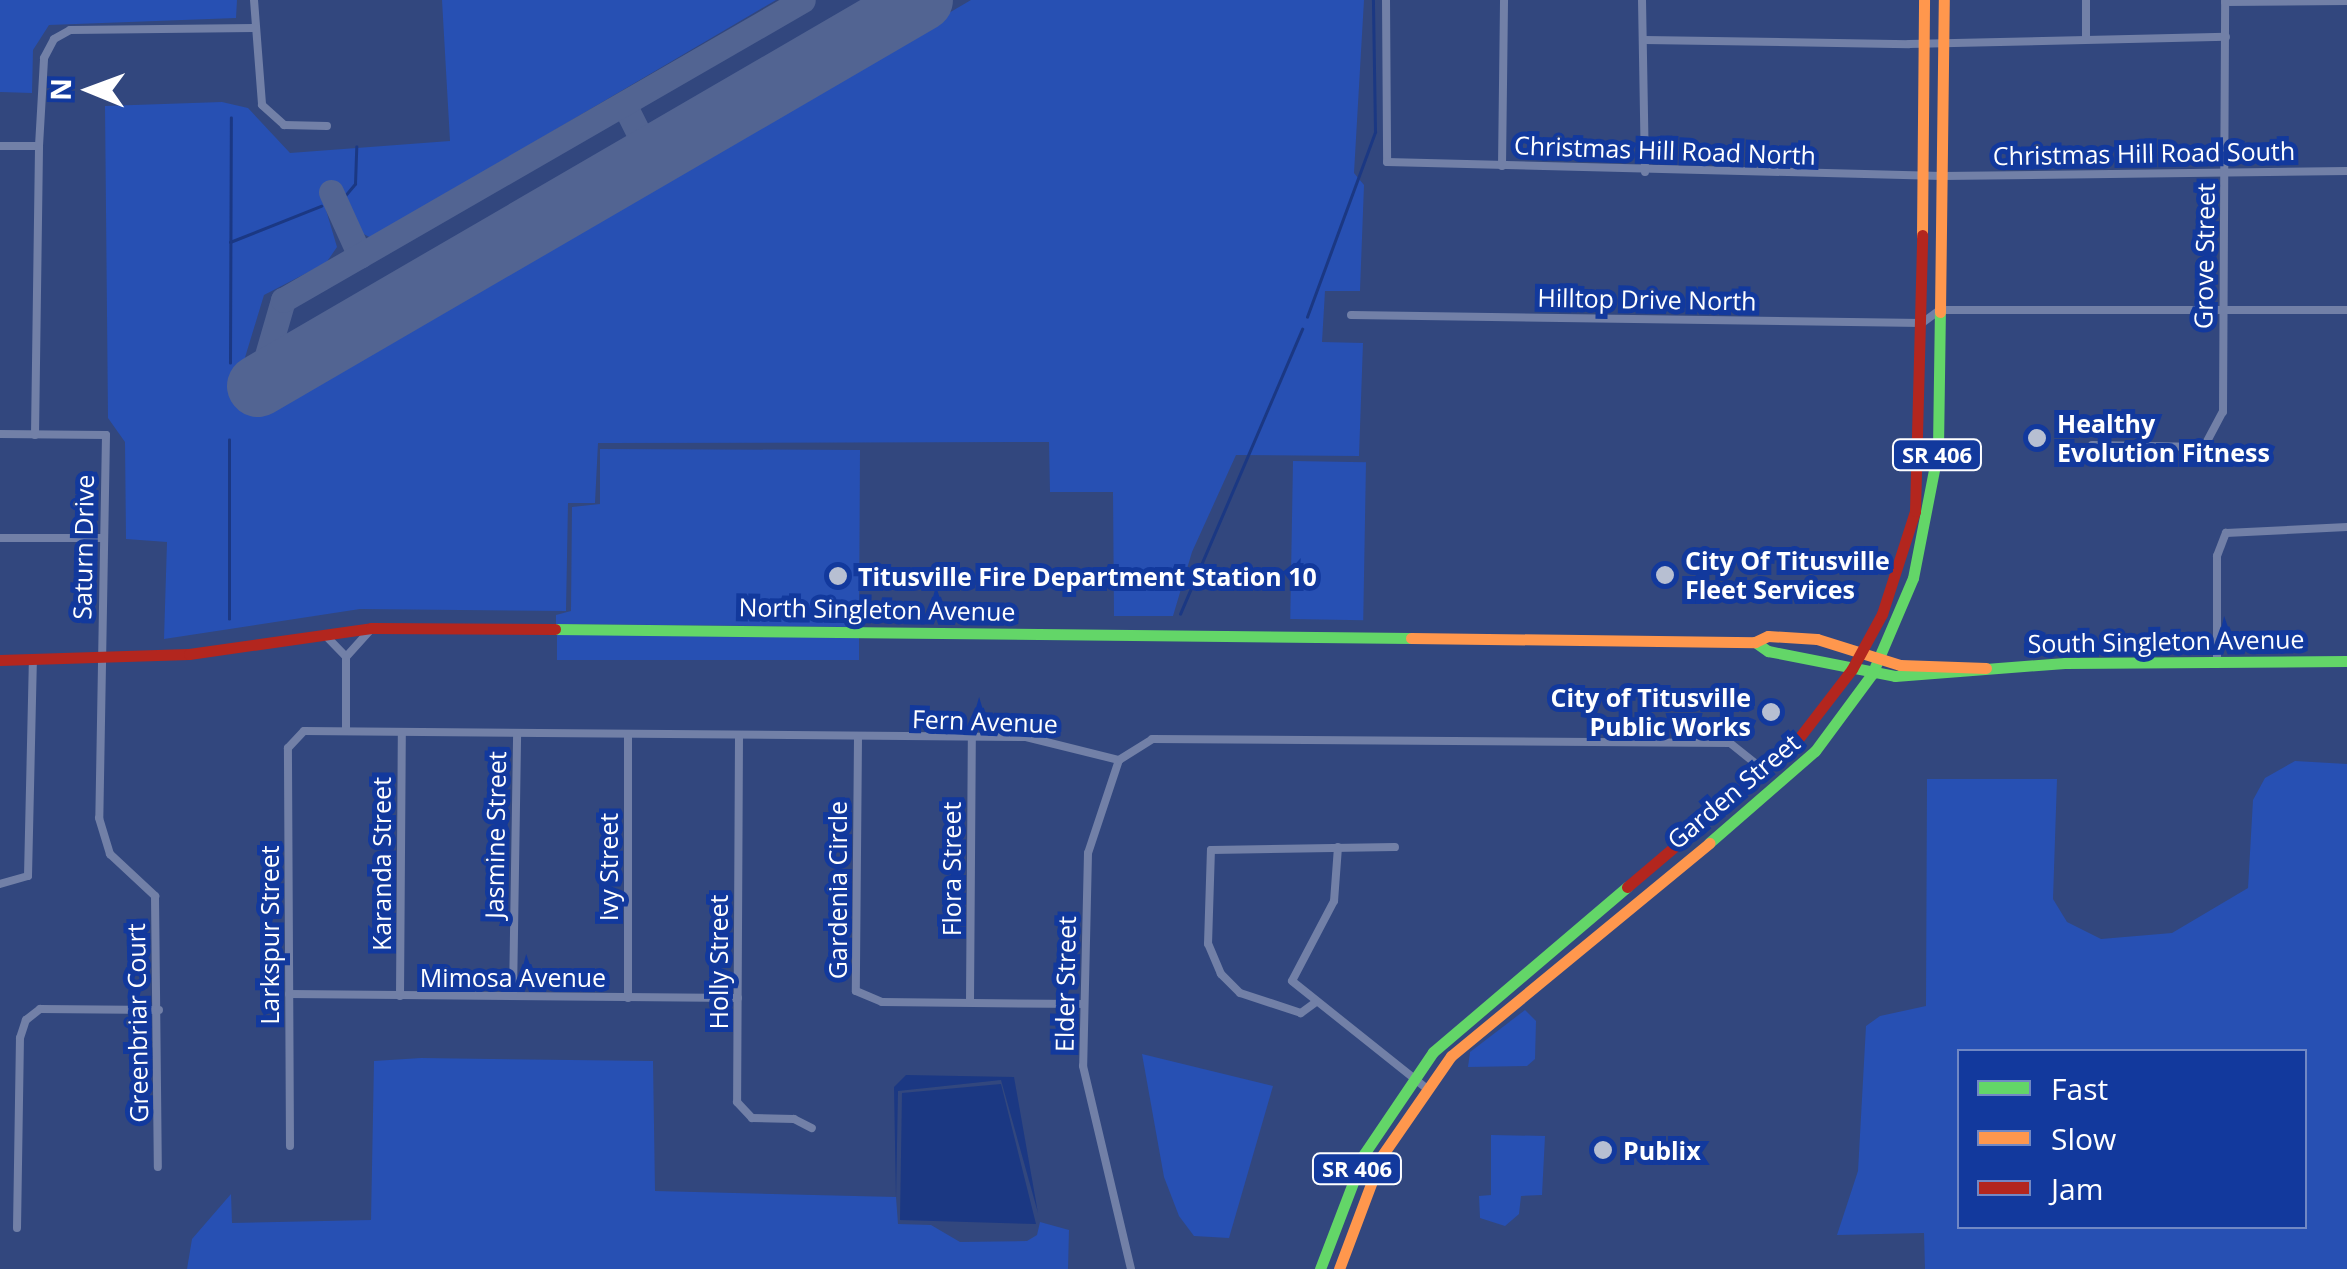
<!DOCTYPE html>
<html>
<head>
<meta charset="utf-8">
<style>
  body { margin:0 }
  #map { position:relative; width:2347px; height:1269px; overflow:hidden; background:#32477e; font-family:"Open Sans",sans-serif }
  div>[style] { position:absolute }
  .green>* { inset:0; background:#2750b3; transform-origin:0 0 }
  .water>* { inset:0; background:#1b3883 }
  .stream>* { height:2.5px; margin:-1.25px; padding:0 1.25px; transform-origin:1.25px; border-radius:1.25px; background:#1b3883 }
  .taxiway>* { height:25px; margin:-12.5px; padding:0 12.5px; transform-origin:12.5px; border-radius:12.5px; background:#526492 }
  .runway>* { height:62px; margin:-31px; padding:0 31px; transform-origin:31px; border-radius:31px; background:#526492 }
  .street>* { height:8px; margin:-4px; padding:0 4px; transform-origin:4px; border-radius:4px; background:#7280a7 }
  .fast>* { height:11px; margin:-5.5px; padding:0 5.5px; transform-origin:5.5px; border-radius:5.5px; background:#63d668 }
  .slow>* { height:11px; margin:-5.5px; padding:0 5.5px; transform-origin:5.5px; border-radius:5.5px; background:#ff974d }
  .jam>* { height:11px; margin:-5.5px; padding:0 5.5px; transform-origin:5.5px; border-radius:5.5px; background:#b3261e }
  .dots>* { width:28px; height:28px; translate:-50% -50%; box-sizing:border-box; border:5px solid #12399d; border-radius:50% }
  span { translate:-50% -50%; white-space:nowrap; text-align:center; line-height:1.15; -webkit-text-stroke:10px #12399d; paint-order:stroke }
  .shield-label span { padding:2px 8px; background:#12399d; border:2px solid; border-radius:8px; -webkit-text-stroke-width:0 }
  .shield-label { font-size:22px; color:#fff; font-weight:700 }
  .street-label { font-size:25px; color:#fff }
  .poi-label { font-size:25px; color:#fff; font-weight:700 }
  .left { translate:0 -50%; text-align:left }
  .right { translate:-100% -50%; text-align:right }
  .legend { position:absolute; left:1957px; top:1049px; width:350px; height:180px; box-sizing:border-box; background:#12399d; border:2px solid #7188c4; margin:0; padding:12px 18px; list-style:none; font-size:30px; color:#fff }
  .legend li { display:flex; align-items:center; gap:20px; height:50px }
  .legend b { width:50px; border:2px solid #7188c4 }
  .north { position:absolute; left:40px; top:40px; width:100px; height:100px; -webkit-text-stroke:8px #12399d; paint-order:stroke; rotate:271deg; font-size:28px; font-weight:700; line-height:40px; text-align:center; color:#fff }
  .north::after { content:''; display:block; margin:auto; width:35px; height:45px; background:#fff; clip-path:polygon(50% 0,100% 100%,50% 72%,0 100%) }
</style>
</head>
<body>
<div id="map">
  <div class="green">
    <i style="clip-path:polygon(0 0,237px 0,236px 18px,49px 25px,33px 50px,32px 93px,0 92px)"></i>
    <i style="clip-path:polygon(442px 0,776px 0,371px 238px,351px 227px,337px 187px,321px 193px,337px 247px,326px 263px,264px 295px,240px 374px,261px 416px,971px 0,1364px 0,1354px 173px,1364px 185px,1360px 291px,1325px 291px,1322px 342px,1363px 343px,1359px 456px,1236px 455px,1192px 552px,1173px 616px,1114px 616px,1113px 492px,1050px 492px,1049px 442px,598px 443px,595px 503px,568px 503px,566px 611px,360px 609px,164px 639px,167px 542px,126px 539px,125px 442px,108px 418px,105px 106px,222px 102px,248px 108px,290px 153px,450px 141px)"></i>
    <i style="clip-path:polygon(600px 449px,860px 450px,859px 627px,556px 624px,556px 615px,571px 611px,572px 507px,600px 504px)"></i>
    <i style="left:1293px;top:461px;width:73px;height:158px;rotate:1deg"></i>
    <i style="left:557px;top:634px;width:302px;height:26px"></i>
    <i style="clip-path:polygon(evenodd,2295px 761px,2347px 764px,2347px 1269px,1925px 1269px,1924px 1233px,1837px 1235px,1858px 1171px,1866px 1026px,1880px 1016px,1926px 1006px,1927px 779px,2057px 779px,2053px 899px,2067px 922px,2101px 939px,2172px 933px,2248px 888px,2253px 800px,2265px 778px,2295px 761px,1960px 1052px,2304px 1052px,2304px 1226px,1960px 1226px,1960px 1052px)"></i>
    <i style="clip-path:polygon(1525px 1010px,1536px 1021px,1535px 1059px,1527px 1066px,1468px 1067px,1470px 1052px)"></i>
    <i style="clip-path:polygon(1142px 1054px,1273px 1086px,1229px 1238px,1194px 1236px,1179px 1216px,1164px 1177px)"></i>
    <i style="clip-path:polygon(421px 1058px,653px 1061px,655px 1191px,896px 1197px,898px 1224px,931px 1225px,960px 1242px,1027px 1241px,1037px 1235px,1040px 1222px,1069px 1230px,1068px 1269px,187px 1269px,192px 1239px,231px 1194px,232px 1223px,371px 1220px,374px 1061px)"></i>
    <i style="clip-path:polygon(1491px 1135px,1545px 1136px,1542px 1195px,1521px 1196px,1519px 1214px,1505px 1226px,1480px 1218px,1479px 1196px,1491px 1195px)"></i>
  </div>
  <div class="water">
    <i style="clip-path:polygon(906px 1075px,1014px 1077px,1038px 1213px,1001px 1080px,898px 1091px,896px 1199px,894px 1087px)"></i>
    <i style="clip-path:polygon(1001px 1084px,1036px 1224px,900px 1220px,902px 1093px)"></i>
  </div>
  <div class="stream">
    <i style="left:344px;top:197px;width:17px;rotate:-50deg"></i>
    <i style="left:355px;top:184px;width:37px;rotate:-88deg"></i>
    <i style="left:230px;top:242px;width:98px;rotate:-21.6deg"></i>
    <i style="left:1307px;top:317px;width:197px;rotate:-69.8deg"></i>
    <i style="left:1375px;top:132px;width:132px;rotate:-90.9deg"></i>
    <i style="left:230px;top:363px;width:245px;rotate:-89.8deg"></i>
    <i style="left:1180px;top:614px;width:310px;rotate:-66.8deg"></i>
    <i style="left:229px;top:619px;width:179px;rotate:-90deg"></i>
  </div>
  <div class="taxiway">
    <i style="left:624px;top:104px;width:60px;rotate:63.4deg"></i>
    <i style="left:331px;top:192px;width:70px;rotate:65.6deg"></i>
    <i style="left:258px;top:386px;width:90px;rotate:-73.8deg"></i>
    <i style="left:283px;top:300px;width:600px;rotate:-29.98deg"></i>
  </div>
  <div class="runway">
    <i style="left:258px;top:386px;width:768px;rotate:-30.17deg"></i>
  </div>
  <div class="street">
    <i style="left:254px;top:0;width:105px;rotate:85.6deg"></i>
    <i style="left:262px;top:105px;width:30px;rotate:42deg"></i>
    <i style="left:284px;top:125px;width:43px;rotate:1.3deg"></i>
    <i style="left:1386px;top:0;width:162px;rotate:89.6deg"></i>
    <i style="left:1387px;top:162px;width:555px;rotate:1.44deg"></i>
    <i style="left:1942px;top:176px;width:405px;rotate:-0.7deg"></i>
    <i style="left:1642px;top:0;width:172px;rotate:89deg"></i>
    <i style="left:2225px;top:2px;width:122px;rotate:-0.5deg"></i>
    <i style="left:2086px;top:38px;width:38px;rotate:-90deg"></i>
    <i style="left:1645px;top:40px;width:264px;rotate:0.9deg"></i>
    <i style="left:1909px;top:44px;width:317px;rotate:-1.3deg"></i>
    <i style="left:0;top:146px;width:39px"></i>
    <i style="left:1502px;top:166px;width:166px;rotate:-89.3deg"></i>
    <i style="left:1351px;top:315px;width:571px;rotate:0.8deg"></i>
    <i style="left:1922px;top:323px;width:22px;rotate:-36deg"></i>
    <i style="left:1940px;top:310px;width:407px"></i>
    <i style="left:0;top:434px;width:106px;rotate:0.5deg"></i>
    <i style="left:106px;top:435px;width:383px;rotate:91deg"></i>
    <i style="left:99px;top:818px;width:38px;rotate:73deg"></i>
    <i style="left:110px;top:854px;width:62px;rotate:43deg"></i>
    <i style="left:155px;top:896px;width:271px;rotate:89.4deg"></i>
    <i style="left:35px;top:435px;width:289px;rotate:-89.2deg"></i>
    <i style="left:39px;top:146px;width:88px;rotate:-86.7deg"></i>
    <i style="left:44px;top:58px;width:21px;rotate:-62deg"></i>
    <i style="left:54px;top:39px;width:18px;rotate:-29deg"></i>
    <i style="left:70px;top:30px;width:184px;rotate:-0.6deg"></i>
    <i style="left:2092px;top:445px;width:112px;rotate:1deg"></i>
    <i style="left:2204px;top:447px;width:40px;rotate:-62deg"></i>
    <i style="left:2223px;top:412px;width:412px;rotate:-89.7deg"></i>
    <i style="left:0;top:538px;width:103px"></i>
    <i style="left:325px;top:635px;width:30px;rotate:46deg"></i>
    <i style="left:2217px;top:662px;width:106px;rotate:-90deg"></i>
    <i style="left:2217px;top:556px;width:25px;rotate:-69deg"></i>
    <i style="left:2226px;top:533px;width:121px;rotate:-2.8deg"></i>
    <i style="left:346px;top:731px;width:74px;rotate:-90deg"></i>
    <i style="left:346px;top:657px;width:36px;rotate:-48deg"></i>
    <i style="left:628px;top:735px;width:263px;rotate:90deg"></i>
    <i style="left:739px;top:738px;width:364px;rotate:90.3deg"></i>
    <i style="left:737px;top:1102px;width:22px;rotate:47deg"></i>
    <i style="left:752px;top:1118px;width:42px;rotate:1.4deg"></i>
    <i style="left:794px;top:1119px;width:20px;rotate:27deg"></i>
    <i style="left:858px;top:738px;width:253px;rotate:90.5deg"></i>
    <i style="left:856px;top:991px;width:28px;rotate:23deg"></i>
    <i style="left:882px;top:1002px;width:201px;rotate:0.6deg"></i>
    <i style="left:1119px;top:760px;width:98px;rotate:108.4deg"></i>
    <i style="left:1088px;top:853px;width:213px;rotate:91.3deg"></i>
    <i style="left:1083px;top:1066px;width:209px;rotate:76.7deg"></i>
    <i style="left:1338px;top:847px;width:54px;rotate:94.2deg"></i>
    <i style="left:1334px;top:901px;width:90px;rotate:117.7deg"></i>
    <i style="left:1292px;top:981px;width:171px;rotate:38.6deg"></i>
    <i style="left:0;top:884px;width:29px;rotate:-16deg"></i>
    <i style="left:28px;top:876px;width:215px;rotate:-88.7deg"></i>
    <i style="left:289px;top:994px;width:449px;rotate:0.5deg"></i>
    <i style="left:400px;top:996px;width:264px;rotate:-89.6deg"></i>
    <i style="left:513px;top:996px;width:262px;rotate:-89.1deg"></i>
    <i style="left:970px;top:1001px;width:263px;rotate:-89.6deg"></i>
    <i style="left:1316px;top:1002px;width:19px;rotate:144deg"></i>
    <i style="left:1301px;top:1013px;width:64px;rotate:-161.8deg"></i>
    <i style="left:1240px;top:993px;width:27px;rotate:-135deg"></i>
    <i style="left:1221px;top:974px;width:33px;rotate:-113deg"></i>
    <i style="left:1208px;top:944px;width:94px;rotate:-88.2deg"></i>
    <i style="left:1211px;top:850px;width:184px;rotate:-0.9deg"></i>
    <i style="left:290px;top:1146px;width:398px;rotate:-90.3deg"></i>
    <i style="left:288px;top:748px;width:23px;rotate:-47deg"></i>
    <i style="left:304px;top:731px;width:722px;rotate:0.48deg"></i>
    <i style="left:1026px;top:737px;width:96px;rotate:13.9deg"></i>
    <i style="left:1119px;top:760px;width:39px;rotate:-32deg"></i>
    <i style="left:1152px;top:739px;width:578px;rotate:0.4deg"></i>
    <i style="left:1730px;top:743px;width:45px;rotate:38.7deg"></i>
    <i style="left:17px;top:1228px;width:190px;rotate:-89.1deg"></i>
    <i style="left:20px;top:1038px;width:19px;rotate:-72deg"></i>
    <i style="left:26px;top:1020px;width:18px;rotate:-38deg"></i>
    <i style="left:40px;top:1009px;width:119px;rotate:0.5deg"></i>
  </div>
  <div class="fast">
    <i style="left:555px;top:629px;width:856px;rotate:0.6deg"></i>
    <i style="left:1755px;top:642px;width:16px;rotate:35deg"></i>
    <i style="left:1768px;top:651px;width:129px;rotate:11.1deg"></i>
    <i style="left:1895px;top:676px;width:170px;rotate:-4.4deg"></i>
    <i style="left:2065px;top:663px;width:282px;rotate:-0.4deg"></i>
    <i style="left:1709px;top:843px;width:140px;rotate:-41deg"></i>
    <i style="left:1815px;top:751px;width:96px;rotate:-53.5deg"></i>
    <i style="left:1872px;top:674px;width:104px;rotate:-66.9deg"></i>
    <i style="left:1913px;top:578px;width:131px;rotate:-79deg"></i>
    <i style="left:1938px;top:449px;width:137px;rotate:-89.2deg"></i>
    <i style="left:1320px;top:1269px;width:123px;rotate:-69.1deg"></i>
    <i style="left:1364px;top:1154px;width:123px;rotate:-55.9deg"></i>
    <i style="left:1433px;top:1052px;width:255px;rotate:-40.4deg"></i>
  </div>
  <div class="slow">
    <i style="left:1922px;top:235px;width:235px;rotate:-89.5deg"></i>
    <i style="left:1940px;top:312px;width:312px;rotate:-89.3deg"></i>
    <i style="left:1411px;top:638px;width:344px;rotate:0.7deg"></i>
    <i style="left:1755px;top:642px;width:14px;rotate:-25deg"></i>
    <i style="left:1768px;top:636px;width:49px;rotate:3.5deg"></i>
    <i style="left:1817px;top:639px;width:87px;rotate:17.4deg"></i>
    <i style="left:1900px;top:665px;width:86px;rotate:2deg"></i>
    <i style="left:1339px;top:1269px;width:120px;rotate:-69.4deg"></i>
    <i style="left:1381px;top:1157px;width:123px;rotate:-55.3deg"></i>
    <i style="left:1451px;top:1056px;width:335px;rotate:-39.5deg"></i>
  </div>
  <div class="jam">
    <i style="left:0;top:660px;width:189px;rotate:-1.8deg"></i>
    <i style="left:189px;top:654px;width:184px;rotate:-8.1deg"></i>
    <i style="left:371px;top:628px;width:184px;rotate:0.3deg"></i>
    <i style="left:1627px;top:887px;width:216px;rotate:-40.3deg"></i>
    <i style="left:1792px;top:747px;width:98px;rotate:-52.4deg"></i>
    <i style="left:1852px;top:669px;width:63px;rotate:-61.4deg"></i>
    <i style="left:1882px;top:614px;width:108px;rotate:-72.2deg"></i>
    <i style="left:1915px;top:511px;width:276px;rotate:-88.5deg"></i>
  </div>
  <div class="dots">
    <i style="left:2037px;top:438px;background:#b7bfd2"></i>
    <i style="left:1665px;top:575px;background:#b7bfd2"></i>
    <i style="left:838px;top:576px;background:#b7bfd2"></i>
    <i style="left:1771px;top:712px;background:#b7bfd2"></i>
    <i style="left:1603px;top:1150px;background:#b7bfd2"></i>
  </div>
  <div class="shield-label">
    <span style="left:1937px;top:455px">SR 406</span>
    <span style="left:1357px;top:1169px">SR 406</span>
  </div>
  <div class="street-label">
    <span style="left:1665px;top:150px;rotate:2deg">Christmas Hill Road North</span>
    <span style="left:2144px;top:153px;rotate:-1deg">Christmas Hill Road South</span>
    <span style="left:2204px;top:256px;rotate:-89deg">Grove Street</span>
    <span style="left:1647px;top:299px;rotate:1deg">Hilltop Drive North</span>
    <span style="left:83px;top:547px;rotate:-89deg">Saturn Drive</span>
    <span style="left:877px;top:609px;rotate:1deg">North Singleton Avenue</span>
    <span style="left:2166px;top:641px;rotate:-1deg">South Singleton Avenue</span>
    <span style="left:985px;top:721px;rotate:2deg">Fern Avenue</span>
    <span style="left:1733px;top:791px;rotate:-40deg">Garden Street</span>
    <span style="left:495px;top:835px;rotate:-89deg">Jasmine Street</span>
    <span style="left:381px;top:864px;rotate:-90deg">Karanda Street</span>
    <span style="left:608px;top:867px;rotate:-90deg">Ivy Street</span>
    <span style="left:951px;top:869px;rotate:-90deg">Flora Street</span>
    <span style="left:837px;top:890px;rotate:-90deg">Gardenia Circle</span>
    <span style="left:269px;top:935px;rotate:-90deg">Larkspur Street</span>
    <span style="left:718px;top:962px;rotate:-90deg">Holly Street</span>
    <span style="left:513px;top:977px">Mimosa Avenue</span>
    <span style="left:1065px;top:984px;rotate:-89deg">Elder Street</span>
    <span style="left:137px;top:1023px;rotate:-91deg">Greenbriar Court</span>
  </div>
  <div class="poi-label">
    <span class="left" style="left:2057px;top:438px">Healthy<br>Evolution Fitness</span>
    <span class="left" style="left:1685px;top:575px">City Of Titusville<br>Fleet Services</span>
    <span class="left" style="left:858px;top:576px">Titusville Fire Department Station 10</span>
    <span class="right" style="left:1751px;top:712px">City of Titusville<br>Public Works</span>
    <span class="left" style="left:1623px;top:1150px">Publix</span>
  </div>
  <ul class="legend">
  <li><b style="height:12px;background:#63d668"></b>Fast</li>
  <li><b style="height:12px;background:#ff974d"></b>Slow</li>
  <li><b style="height:12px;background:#b3261e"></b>Jam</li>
  </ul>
  <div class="north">N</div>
</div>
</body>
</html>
